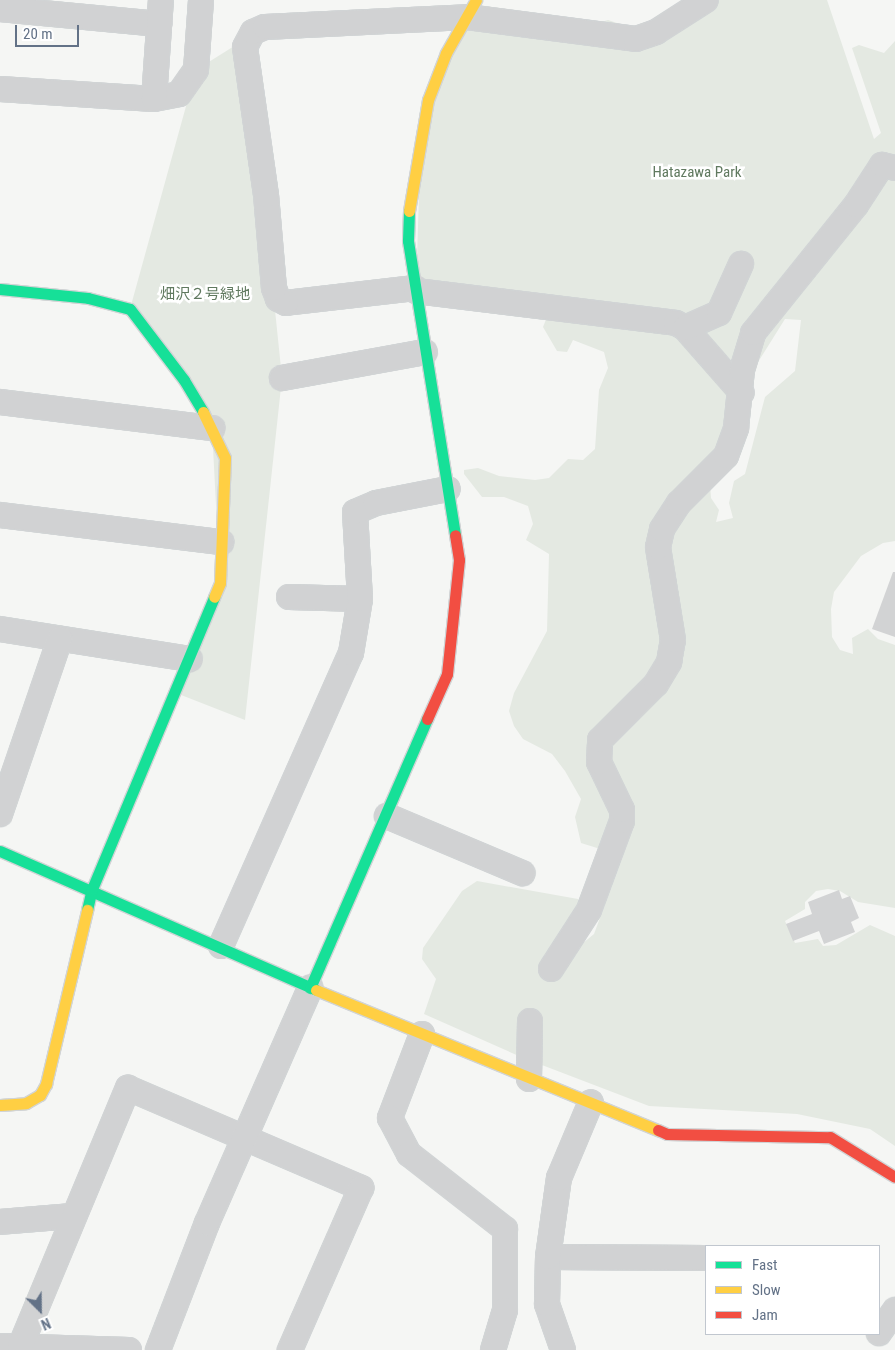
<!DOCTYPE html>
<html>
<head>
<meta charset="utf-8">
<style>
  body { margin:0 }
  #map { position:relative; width:895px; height:1350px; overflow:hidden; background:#f5f6f4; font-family:"Roboto Condensed","Noto Sans JP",sans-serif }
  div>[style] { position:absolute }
  .green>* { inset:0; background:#e4e9e2 }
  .building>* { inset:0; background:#d2d3d4 }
  .roads { filter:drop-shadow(1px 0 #d1d4d5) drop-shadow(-1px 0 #d1d4d5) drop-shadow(0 1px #d1d4d5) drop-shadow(0 -1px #d1d4d5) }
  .street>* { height:24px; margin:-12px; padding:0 12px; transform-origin:12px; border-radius:12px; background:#d1d2d3 }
  .fast>* { height:11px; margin:-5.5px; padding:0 5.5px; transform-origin:5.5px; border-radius:5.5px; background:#16e098 }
  .slow>* { height:11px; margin:-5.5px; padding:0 5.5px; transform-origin:5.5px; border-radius:5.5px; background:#ffcf43 }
  .jam>* { height:11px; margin:-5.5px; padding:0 5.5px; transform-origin:5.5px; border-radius:5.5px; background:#f24e42 }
  span { translate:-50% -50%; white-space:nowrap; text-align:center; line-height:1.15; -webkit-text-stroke:5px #fff; paint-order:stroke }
  .park-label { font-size:15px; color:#60795f }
  .legend { position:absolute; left:705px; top:1245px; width:175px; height:90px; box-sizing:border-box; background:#fff; border:1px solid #c1c7cf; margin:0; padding:6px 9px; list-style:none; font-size:15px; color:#637287 }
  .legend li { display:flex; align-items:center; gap:10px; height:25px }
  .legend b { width:25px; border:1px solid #c1c7cf }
  .north { position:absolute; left:15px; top:1285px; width:50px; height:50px; -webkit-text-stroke:4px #fff; paint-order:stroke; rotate:157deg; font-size:14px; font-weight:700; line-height:20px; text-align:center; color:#637287 }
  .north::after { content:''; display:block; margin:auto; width:18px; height:22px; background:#637287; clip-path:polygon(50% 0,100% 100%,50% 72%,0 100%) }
  .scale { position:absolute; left:15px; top:25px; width:64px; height:22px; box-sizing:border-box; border:2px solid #637287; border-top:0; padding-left:6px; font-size:15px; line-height:18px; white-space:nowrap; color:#637287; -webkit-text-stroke:4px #fff; paint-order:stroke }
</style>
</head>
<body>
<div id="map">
  <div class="green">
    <i style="clip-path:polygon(evenodd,703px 0,827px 0,874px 139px,881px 133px,852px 48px,859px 45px,884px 53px,895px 41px,895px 541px,883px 543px,861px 556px,834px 592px,831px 609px,832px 637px,840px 650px,853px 654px,852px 638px,868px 629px,878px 639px,895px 645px,895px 908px,858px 902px,840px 891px,828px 889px,816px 891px,805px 902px,805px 909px,785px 921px,795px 943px,818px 939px,823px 946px,836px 945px,870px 925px,895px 936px,895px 1146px,870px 1129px,797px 1114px,649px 1106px,521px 1057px,424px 1014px,436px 979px,422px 959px,423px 948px,462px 891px,477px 881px,578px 899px,585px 909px,571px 953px,594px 934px,623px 856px,581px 843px,575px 817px,581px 799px,565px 771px,552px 754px,523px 739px,514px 726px,509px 711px,514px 693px,547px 631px,549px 554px,526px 540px,533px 524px,528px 506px,504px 497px,482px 497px,464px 474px,464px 470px,478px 468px,499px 476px,535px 480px,549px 478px,568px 459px,583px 460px,595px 449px,599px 390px,608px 368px,604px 352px,573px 340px,567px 352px,557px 351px,543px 327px,547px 317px,416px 291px,421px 130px,467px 17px,591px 25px,608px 20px,620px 24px,619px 29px,656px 32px,703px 0,785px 319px,801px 320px,795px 371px,765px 397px,745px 474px,734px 481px,729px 503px,733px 518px,716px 522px,719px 510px,711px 498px,710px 484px,744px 401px,716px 356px,727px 356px,742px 371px,755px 367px,785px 319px)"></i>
    <i style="clip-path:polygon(247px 38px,282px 378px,245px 720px,176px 693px,220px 583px,212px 428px,130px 309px,196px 70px)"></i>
  </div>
  <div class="building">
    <i style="clip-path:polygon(893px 572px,895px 572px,895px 637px,872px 629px)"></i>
    <i style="clip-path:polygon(839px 890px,842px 899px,850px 896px,859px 918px,851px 922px,855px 932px,824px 944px,819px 931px,793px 941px,786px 924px,812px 914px,808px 902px)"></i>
  </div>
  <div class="roads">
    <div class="street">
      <i style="left:0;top:9px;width:160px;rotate:5.4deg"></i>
      <i style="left:0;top:89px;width:154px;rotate:3.7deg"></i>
      <i style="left:154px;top:99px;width:25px;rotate:-11deg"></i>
      <i style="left:179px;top:94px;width:29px;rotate:-55deg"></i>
      <i style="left:196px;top:70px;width:70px;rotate:-85.9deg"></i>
      <i style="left:154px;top:99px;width:99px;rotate:-86deg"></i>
      <i style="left:415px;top:288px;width:130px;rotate:173.4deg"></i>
      <i style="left:286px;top:303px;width:9px;rotate:-153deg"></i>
      <i style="left:278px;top:299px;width:12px;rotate:-110deg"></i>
      <i style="left:274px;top:288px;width:93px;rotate:-94.9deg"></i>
      <i style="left:266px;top:195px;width:149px;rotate:-98.1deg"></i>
      <i style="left:245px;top:47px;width:17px;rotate:-62deg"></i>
      <i style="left:253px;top:32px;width:13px;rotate:-23deg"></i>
      <i style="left:265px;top:27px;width:202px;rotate:-2.8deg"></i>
      <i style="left:467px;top:17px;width:170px;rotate:7.4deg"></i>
      <i style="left:636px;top:39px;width:21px;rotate:-19deg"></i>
      <i style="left:656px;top:32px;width:59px;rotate:-32.6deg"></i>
      <i style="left:416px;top:291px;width:262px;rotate:7deg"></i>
      <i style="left:676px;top:323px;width:10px;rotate:29deg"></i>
      <i style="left:685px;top:328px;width:86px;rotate:48.8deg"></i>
      <i style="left:685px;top:328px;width:37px;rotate:-24deg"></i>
      <i style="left:719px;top:313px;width:54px;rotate:-65.8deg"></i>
      <i style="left:282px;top:378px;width:145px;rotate:-10.3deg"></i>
      <i style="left:0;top:402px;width:214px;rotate:7deg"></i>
      <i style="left:0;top:515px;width:223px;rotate:7deg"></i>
      <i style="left:289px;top:597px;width:71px;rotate:1.6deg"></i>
      <i style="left:0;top:629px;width:192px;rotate:9deg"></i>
      <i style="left:0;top:814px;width:185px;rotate:-71.1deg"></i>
      <i style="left:387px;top:816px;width:147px;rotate:22.9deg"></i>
      <i style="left:221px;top:946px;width:321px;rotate:-66.1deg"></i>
      <i style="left:351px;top:653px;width:55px;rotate:-80.5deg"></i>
      <i style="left:360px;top:599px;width:87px;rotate:-93.3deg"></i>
      <i style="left:355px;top:512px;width:23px;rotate:-23deg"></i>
      <i style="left:376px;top:503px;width:73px;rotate:-11deg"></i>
      <i style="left:551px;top:969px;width:70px;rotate:-57.2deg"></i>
      <i style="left:589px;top:910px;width:95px;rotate:-69.7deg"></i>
      <i style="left:622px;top:821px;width:11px;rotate:-90deg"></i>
      <i style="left:622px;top:810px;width:53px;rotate:-115.6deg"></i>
      <i style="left:599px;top:762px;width:22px;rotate:-87deg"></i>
      <i style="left:600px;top:740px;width:79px;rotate:-45deg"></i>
      <i style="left:656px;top:684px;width:26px;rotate:-59deg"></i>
      <i style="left:669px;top:662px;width:22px;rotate:-80deg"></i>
      <i style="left:673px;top:640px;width:94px;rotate:-99.2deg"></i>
      <i style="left:658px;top:547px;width:18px;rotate:-77deg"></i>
      <i style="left:662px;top:529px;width:31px;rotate:-57deg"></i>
      <i style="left:679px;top:503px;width:66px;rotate:-45deg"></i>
      <i style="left:726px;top:456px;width:30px;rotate:-70deg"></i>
      <i style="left:736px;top:428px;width:58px;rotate:-84.1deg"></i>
      <i style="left:742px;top:370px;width:39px;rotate:-73deg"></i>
      <i style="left:753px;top:333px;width:164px;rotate:-51.2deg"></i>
      <i style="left:856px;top:205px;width:48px;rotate:-57deg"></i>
      <i style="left:882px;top:165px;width:13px;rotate:13deg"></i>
      <i style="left:422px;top:1034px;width:90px;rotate:110.9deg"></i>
      <i style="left:390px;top:1118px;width:41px;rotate:62.2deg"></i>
      <i style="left:409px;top:1154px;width:122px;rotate:38deg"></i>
      <i style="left:505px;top:1229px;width:81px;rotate:90deg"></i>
      <i style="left:505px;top:1310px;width:42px;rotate:106.7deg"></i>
      <i style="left:529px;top:1079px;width:58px;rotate:-89deg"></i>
      <i style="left:0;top:1222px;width:73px;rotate:-4.7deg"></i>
      <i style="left:548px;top:1257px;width:158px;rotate:0.4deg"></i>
      <i style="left:879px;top:1333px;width:28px;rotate:-55deg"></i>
      <i style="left:0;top:1346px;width:129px;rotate:1.8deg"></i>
      <i style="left:20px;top:1347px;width:281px;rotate:-67.4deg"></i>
      <i style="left:128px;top:1088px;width:254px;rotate:23.2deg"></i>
      <i style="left:361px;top:1188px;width:177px;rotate:113.7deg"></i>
      <i style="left:158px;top:1350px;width:136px;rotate:-68.9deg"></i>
      <i style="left:207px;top:1223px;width:257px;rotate:-66.3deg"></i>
      <i style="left:563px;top:1350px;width:49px;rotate:-109.2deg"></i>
      <i style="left:547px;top:1304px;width:47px;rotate:-88.8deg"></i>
      <i style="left:548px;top:1257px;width:80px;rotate:-82.1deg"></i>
      <i style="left:559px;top:1178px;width:82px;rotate:-67.2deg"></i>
    </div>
    <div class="fast">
      <i style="left:409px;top:211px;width:30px;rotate:92deg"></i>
      <i style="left:408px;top:241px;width:298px;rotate:80.9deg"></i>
      <i style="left:0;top:289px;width:88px;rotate:5.8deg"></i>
      <i style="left:88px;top:298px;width:43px;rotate:14.7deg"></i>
      <i style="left:130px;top:309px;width:89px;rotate:52.7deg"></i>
      <i style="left:184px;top:380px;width:37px;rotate:59deg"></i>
      <i style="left:0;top:851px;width:345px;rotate:23.7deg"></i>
      <i style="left:87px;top:910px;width:22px;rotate:-77deg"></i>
      <i style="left:92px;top:889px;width:316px;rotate:-67.3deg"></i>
      <i style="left:310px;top:988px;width:293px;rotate:-66.5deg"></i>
    </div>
    <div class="slow">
      <i style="left:409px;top:211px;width:113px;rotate:-80.3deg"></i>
      <i style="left:428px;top:100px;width:50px;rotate:-69deg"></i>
      <i style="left:446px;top:53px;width:61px;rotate:-60.5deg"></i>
      <i style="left:203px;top:412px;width:51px;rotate:64.4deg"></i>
      <i style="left:225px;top:458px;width:125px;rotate:92.3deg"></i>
      <i style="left:220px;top:583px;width:15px;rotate:113deg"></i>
      <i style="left:316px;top:990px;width:370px;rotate:22.3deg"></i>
      <i style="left:0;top:1105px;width:26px;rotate:-4deg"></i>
      <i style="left:26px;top:1103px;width:16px;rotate:-30deg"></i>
      <i style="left:40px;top:1095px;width:13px;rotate:-61deg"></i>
      <i style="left:46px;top:1084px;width:179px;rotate:-76.7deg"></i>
    </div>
    <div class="jam">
      <i style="left:427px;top:719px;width:49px;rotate:-66deg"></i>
      <i style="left:447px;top:674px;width:115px;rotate:-84deg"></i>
      <i style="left:459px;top:560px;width:25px;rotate:-99deg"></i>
      <i style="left:658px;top:1130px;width:10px;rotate:24deg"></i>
      <i style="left:667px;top:1134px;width:163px;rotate:1.1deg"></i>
      <i style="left:830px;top:1137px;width:76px;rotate:31.6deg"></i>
    </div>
  </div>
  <div class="park-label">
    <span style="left:697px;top:173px">Hatazawa Park</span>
    <span style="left:205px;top:295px">畑沢２号緑地</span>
  </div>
  <ul class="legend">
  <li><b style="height:6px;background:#16e098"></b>Fast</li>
  <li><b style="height:6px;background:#ffcf43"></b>Slow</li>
  <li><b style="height:6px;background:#f24e42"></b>Jam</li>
  </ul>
  <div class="north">N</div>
  <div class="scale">20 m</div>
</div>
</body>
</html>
